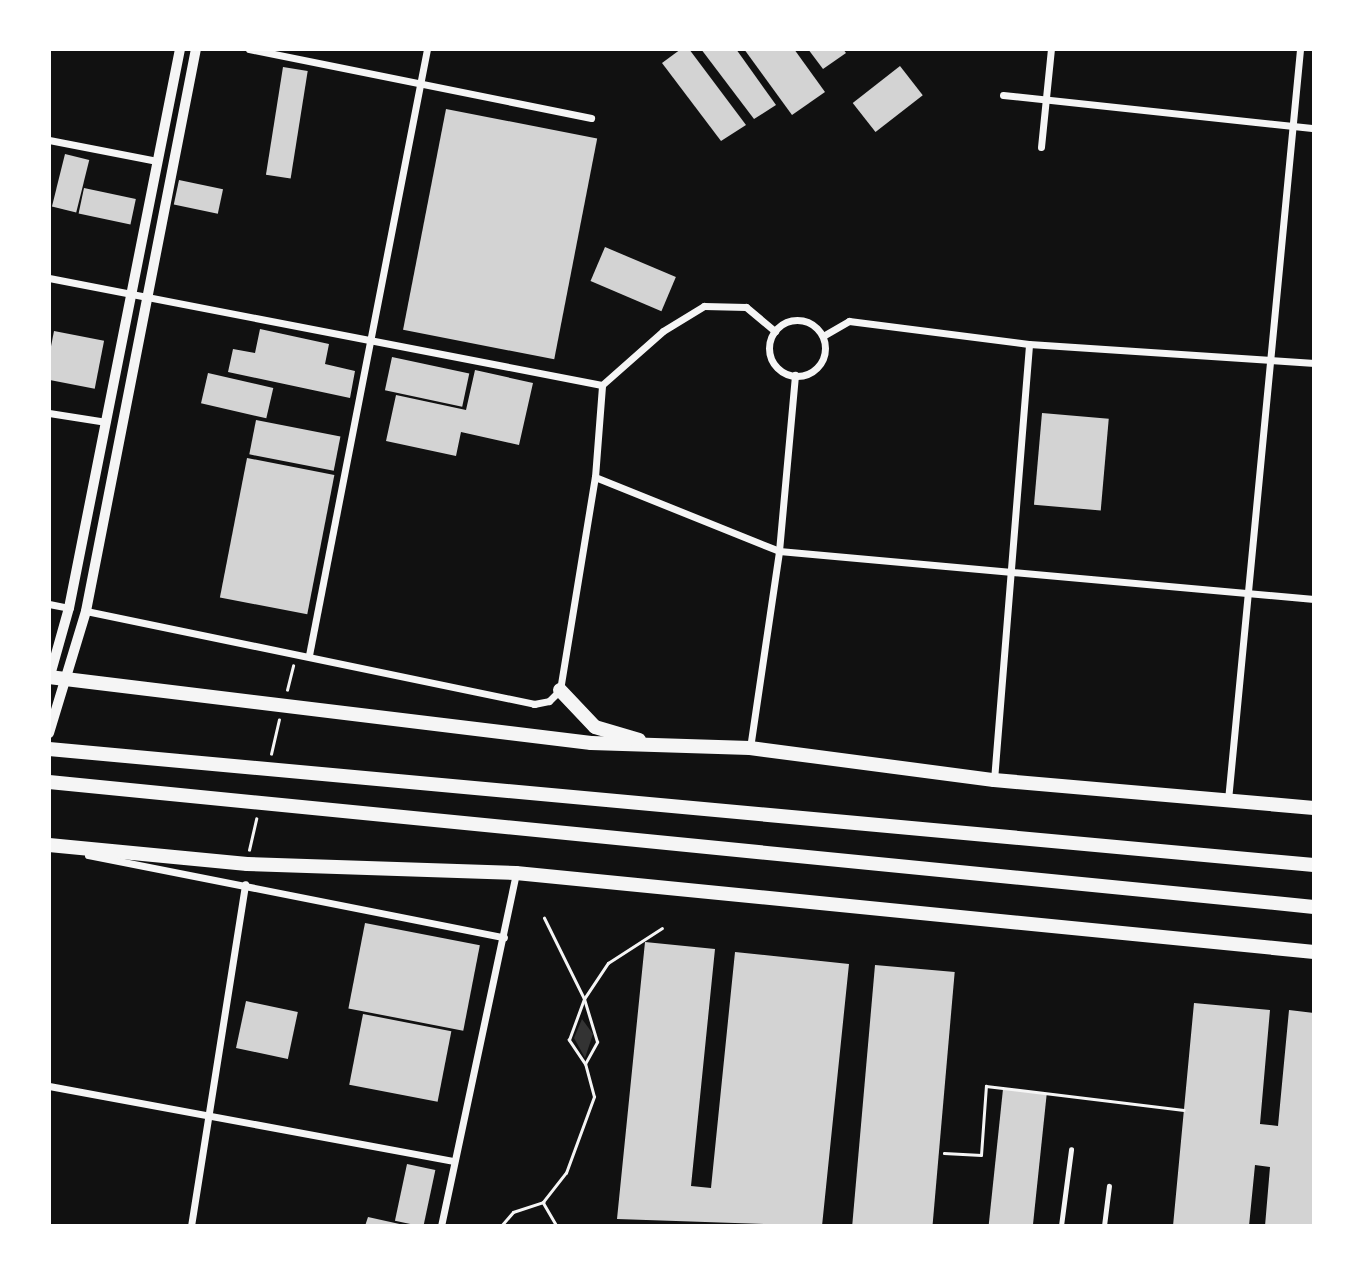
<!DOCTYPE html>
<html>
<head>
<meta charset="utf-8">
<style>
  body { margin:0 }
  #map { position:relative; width:1363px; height:1275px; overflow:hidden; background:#111; font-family:Jost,sans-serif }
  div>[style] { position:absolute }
  .water>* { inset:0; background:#333 }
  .building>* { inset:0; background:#d3d3d3; transform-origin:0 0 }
  .path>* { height:2.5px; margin:-1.25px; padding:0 1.25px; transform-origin:1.25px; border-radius:1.25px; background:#f5f5f5 }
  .service>* { height:4.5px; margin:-2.25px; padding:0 2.25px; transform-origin:2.25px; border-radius:2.25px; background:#f5f5f5 }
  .minor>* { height:7px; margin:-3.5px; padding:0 3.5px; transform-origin:3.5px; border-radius:3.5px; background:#f5f5f5 }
  .minor>.ring { margin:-3.5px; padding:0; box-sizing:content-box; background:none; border:7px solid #f5f5f5; border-radius:50% }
  .secondary>* { height:10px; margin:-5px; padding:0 5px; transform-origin:5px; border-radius:5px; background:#f5f5f5 }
  .trunk>* { height:14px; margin:-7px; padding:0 7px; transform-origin:7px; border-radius:7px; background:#f5f5f5 }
  .motorway>* { height:14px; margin:-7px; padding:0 7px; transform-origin:7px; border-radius:7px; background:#f5f5f5 }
  span { translate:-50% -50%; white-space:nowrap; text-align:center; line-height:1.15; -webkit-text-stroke:5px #fff; paint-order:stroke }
  .frame { position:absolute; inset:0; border:51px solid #fff; pointer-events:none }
</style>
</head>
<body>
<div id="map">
  <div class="water">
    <i style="clip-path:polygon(582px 1019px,593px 1034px,585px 1058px,574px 1038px)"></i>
  </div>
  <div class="building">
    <i style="clip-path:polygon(681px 49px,689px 49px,746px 125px,721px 141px,662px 63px)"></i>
    <i style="clip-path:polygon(701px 49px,736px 49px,776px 105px,754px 119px)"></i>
    <i style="clip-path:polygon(744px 49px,794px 49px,825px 92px,792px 115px)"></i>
    <i style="clip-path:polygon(808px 49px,843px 49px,846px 53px,823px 69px)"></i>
    <i style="left:900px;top:66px;width:37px;height:60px;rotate:52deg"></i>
    <i style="left:283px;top:67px;width:25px;height:109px;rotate:9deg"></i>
    <i style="left:446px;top:109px;width:154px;height:225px;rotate:11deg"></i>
    <i style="left:65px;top:154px;width:25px;height:54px;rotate:14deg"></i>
    <i style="left:179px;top:180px;width:45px;height:25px;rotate:12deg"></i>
    <i style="left:84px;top:188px;width:53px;height:26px;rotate:12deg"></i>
    <i style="left:605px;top:247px;width:77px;height:37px;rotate:23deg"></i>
    <i style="clip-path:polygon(260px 329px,329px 344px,325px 364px,355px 371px,350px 398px,228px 372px,233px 349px,255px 353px)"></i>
    <i style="left:54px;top:331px;width:51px;height:49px;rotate:11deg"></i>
    <i style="left:392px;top:357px;width:79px;height:34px;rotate:12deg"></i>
    <i style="clip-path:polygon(475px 370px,533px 383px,519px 445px,461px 432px,456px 456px,386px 441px,396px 395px,466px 410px)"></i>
    <i style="left:208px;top:373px;width:67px;height:31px;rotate:13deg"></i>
    <i style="left:1042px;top:413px;width:67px;height:92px;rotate:5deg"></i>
    <i style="left:256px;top:420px;width:86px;height:35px;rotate:11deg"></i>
    <i style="left:247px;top:458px;width:89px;height:142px;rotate:11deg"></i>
    <i style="left:365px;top:923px;width:117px;height:87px;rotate:11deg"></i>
    <i style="clip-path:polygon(645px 942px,715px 949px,691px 1186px,711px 1188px,735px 952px,849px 964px,822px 1226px,617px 1219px)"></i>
    <i style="left:875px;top:965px;width:80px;height:262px;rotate:5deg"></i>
    <i style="left:246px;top:1001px;width:53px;height:48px;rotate:12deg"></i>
    <i style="clip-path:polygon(1194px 1003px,1270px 1010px,1260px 1124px,1278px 1126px,1289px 1010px,1314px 1013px,1314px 1226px,1265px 1226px,1270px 1167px,1255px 1165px,1249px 1226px,1173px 1226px)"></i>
    <i style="left:363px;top:1014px;width:90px;height:72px;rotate:11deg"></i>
    <i style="left:1003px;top:1089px;width:44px;height:138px;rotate:6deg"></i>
    <i style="left:407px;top:1164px;width:29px;height:58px;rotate:12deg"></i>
    <i style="clip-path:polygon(368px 1217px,404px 1225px,404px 1226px,365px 1226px)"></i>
  </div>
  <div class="path">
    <i style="left:287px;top:690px;width:25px;rotate:-76deg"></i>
    <i style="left:271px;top:754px;width:35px;rotate:-77deg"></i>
    <i style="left:249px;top:850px;width:32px;rotate:-77deg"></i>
    <i style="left:585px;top:1064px;width:25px;rotate:-61deg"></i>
    <i style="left:597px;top:1042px;width:45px;rotate:-106.8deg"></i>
    <i style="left:584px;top:999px;width:43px;rotate:-56.3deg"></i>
    <i style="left:608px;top:963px;width:64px;rotate:-32.9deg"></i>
    <i style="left:944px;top:1153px;width:37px;rotate:3deg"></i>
    <i style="left:981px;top:1155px;width:69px;rotate:-85.9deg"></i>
    <i style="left:986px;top:1086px;width:199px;rotate:6.9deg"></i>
    <i style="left:543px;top:1202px;width:28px;rotate:60deg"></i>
    <i style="left:501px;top:1226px;width:18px;rotate:-49deg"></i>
    <i style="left:513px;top:1212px;width:32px;rotate:-18deg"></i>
    <i style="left:543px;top:1202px;width:37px;rotate:-52deg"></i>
    <i style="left:566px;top:1173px;width:81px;rotate:-69.8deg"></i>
    <i style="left:594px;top:1097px;width:34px;rotate:-105deg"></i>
    <i style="left:585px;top:1064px;width:29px;rotate:-124deg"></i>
    <i style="left:569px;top:1040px;width:44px;rotate:-69.9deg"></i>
    <i style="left:584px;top:999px;width:90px;rotate:-116.3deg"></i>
  </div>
  <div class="service">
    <i style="left:1061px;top:1226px;width:77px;rotate:-82.5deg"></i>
    <i style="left:1104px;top:1226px;width:40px;rotate:-82.9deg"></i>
  </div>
  <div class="minor">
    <i style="left:249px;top:49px;width:349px;rotate:11.4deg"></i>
    <i style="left:1003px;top:95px;width:313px;rotate:6.1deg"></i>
    <i style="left:49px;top:140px;width:110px;rotate:11deg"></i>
    <i style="left:1041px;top:147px;width:99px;rotate:-84.2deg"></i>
    <i style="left:49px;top:278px;width:563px;rotate:10.95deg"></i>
    <i class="ring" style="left:769px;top:320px;width:49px;height:49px"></i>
    <i style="left:823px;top:336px;width:30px;rotate:-30deg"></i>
    <i style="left:849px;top:321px;width:181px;rotate:7.3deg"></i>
    <i style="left:1029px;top:344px;width:286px;rotate:3.8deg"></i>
    <i style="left:49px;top:413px;width:58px;rotate:9deg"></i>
    <i style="left:595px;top:477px;width:198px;rotate:21.9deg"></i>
    <i style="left:779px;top:551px;width:537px;rotate:5.13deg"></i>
    <i style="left:49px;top:604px;width:20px;rotate:11deg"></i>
    <i style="left:86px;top:611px;width:458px;rotate:11.7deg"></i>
    <i style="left:534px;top:704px;width:15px;rotate:-11deg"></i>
    <i style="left:549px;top:701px;width:16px;rotate:-45deg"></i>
    <i style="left:560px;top:690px;width:216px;rotate:-80.7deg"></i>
    <i style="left:595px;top:477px;width:92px;rotate:-85.6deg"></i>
    <i style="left:602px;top:385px;width:81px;rotate:-41.5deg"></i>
    <i style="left:663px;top:331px;width:48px;rotate:-31.4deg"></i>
    <i style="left:704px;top:306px;width:42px;rotate:1.4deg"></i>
    <i style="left:746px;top:307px;width:38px;rotate:40deg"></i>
    <i style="left:309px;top:655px;width:617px;rotate:-78.98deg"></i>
    <i style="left:750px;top:748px;width:199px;rotate:-81.6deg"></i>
    <i style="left:779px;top:551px;width:177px;rotate:-84.8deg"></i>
    <i style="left:994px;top:780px;width:437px;rotate:-85.4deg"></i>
    <i style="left:1228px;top:800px;width:754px;rotate:-84.52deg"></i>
    <i style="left:88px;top:855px;width:424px;rotate:11.2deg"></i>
    <i style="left:49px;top:1086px;width:412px;rotate:10.5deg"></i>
    <i style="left:191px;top:1226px;width:346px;rotate:-81deg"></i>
    <i style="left:441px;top:1226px;width:361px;rotate:-78deg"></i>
  </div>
  <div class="secondary">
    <i style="left:49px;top:679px;width:74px;rotate:-74.3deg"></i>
    <i style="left:69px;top:608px;width:570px;rotate:-78.77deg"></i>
    <i style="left:49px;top:733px;width:127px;rotate:-73.1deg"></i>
    <i style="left:86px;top:611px;width:573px;rotate:-78.93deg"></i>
  </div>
  <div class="trunk">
    <i style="left:49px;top:677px;width:546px;rotate:6.94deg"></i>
    <i style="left:591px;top:743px;width:159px;rotate:1.8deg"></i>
    <i style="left:750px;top:748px;width:246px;rotate:7.5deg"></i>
    <i style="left:994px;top:780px;width:321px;rotate:5deg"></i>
    <i style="left:560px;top:690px;width:51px;rotate:46.6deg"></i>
    <i style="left:595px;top:727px;width:46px;rotate:16.5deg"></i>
    <i style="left:49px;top:845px;width:199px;rotate:5.5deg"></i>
    <i style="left:247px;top:864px;width:269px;rotate:1.9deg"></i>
    <i style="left:516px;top:873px;width:802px;rotate:5.65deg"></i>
  </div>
  <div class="motorway">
    <i style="left:49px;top:749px;width:1270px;rotate:5.24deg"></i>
    <i style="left:49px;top:782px;width:1271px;rotate:5.64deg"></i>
  </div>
  <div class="frame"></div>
</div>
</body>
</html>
